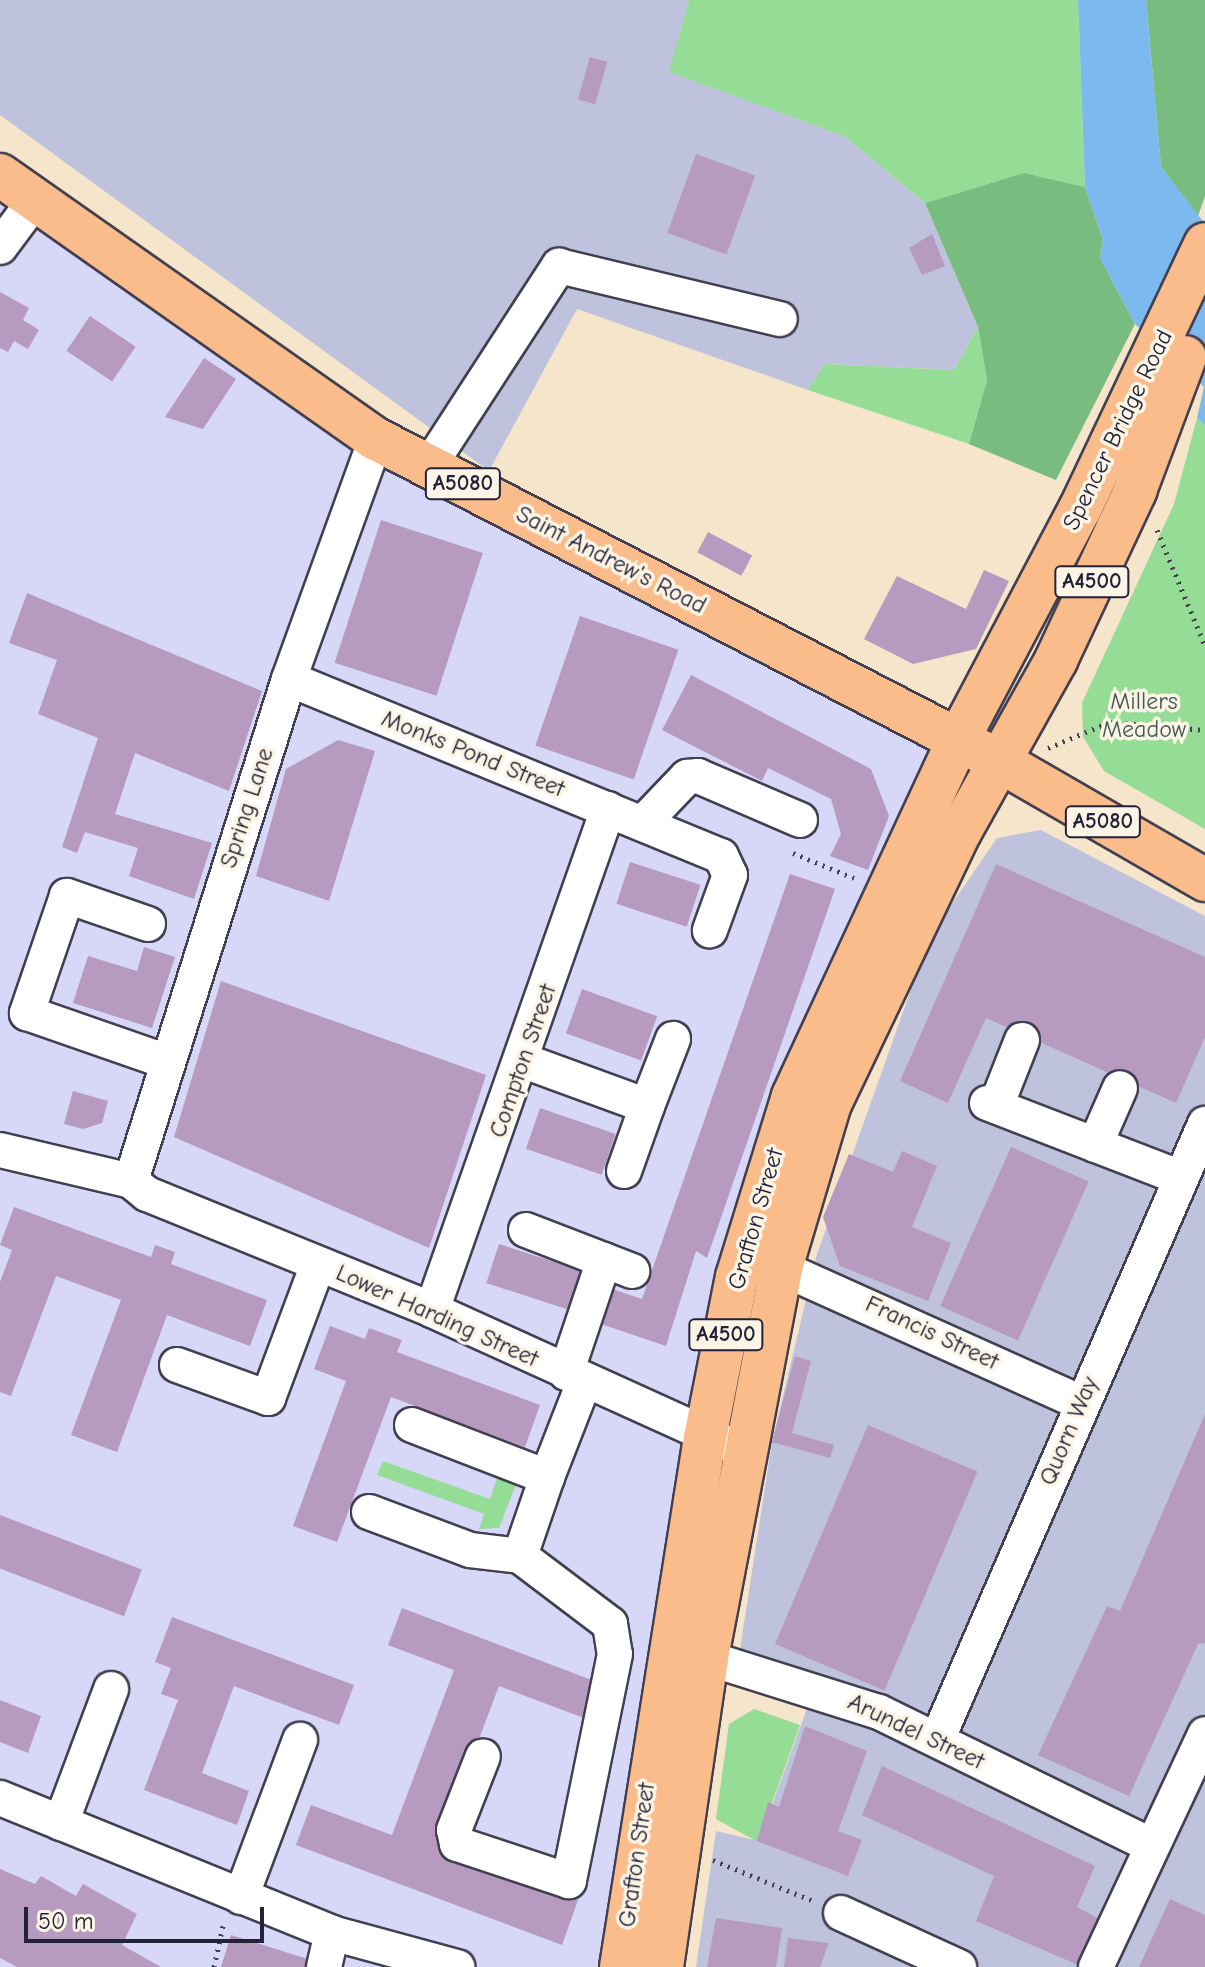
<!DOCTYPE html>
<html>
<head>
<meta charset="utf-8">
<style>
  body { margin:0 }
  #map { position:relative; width:1205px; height:1967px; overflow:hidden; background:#f5e5ca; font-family:"Comic Neue",sans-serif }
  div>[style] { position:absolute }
  .built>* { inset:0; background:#d7d7f8 }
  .industrial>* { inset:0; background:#bfc2dd }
  .green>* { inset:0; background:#95dd97 }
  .forest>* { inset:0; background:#78bc80 }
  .water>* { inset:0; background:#7bb9ee }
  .building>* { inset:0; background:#b69ac0; transform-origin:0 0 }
  .path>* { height:5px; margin-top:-2.5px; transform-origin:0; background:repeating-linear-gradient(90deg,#423f50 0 2px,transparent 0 8px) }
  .roads { filter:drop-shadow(2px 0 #423f50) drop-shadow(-2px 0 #423f50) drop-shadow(0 2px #423f50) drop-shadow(0 -2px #423f50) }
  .minor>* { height:34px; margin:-17px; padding:0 17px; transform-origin:17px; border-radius:17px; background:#fff }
  .major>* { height:42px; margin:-21px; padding:0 21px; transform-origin:21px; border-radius:21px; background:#fabc8b }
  span { translate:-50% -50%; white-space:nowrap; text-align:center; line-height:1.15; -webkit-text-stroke:7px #fcf5e5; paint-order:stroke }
  .shield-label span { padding:2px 6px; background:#fcf5e5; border:2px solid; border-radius:6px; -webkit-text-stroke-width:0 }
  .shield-label { font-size:22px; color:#22223b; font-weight:700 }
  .street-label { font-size:24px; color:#22223b }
  .park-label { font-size:24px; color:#445a57 }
  .scale { position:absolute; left:24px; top:1907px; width:240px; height:36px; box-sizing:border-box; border:4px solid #22223b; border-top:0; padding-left:10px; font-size:24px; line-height:28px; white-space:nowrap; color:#22223b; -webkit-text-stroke:6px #fcf5e5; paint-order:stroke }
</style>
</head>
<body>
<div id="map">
  <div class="built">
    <i style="clip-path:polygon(0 175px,351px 421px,958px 740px,737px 1277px,625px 1967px,0 1967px)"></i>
  </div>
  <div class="industrial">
    <i style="clip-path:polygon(0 0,689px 0,670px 72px,844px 136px,925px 203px,978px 327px,954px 370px,825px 364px,808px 390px,577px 309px,489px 471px,0 115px)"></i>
    <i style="clip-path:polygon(1041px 830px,1205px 916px,1205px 1967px,696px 1967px,716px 1831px,759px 1841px,818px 1678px,740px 1649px,772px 1442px,817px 1254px,930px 936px,997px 838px)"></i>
  </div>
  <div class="green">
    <i style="clip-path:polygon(689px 0,1078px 0,1085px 187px,1024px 173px,925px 203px,844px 136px,669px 72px)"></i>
    <i style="clip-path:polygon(978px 327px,987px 380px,969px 444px,808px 390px,825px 364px,954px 370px)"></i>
    <i style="clip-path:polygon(1197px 418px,1205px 425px,1205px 829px,1104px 771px,1083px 737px,1082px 703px,1174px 504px)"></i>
    <i style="clip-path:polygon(383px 1461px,490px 1499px,498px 1475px,517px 1482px,499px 1528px,479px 1529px,484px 1514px,377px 1475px)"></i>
    <i style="clip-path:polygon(754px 1709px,800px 1725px,758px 1842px,716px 1819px,729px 1724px)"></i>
  </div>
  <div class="forest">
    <i style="clip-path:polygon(1146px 0,1205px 0,1205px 196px,1198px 216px,1161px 167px)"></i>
    <i style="clip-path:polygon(1024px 173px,1085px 187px,1103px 240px,1100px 258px,1135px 324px,1056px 480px,969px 444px,987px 380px,978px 327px,925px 203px)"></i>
  </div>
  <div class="water">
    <i style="clip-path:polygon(1078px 0,1146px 0,1161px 167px,1205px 224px,1205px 425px,1197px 418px,1204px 387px,1135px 324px,1100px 258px,1103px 240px,1085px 187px)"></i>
  </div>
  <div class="building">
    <i style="left:590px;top:57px;width:18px;height:44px;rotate:16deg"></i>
    <i style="left:696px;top:154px;width:63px;height:84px;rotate:20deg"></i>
    <i style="clip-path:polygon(932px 234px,945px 266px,922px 275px,909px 248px)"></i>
    <i style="clip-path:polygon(0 292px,29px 308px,23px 320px,39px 330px,28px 349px,14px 341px,8px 352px,0 348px)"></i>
    <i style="left:90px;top:316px;width:55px;height:42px;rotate:34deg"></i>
    <i style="clip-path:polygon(204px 358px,236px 379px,203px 429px,165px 417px)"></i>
    <i style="left:381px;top:520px;width:107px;height:150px;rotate:18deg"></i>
    <i style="left:708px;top:532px;width:50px;height:23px;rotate:28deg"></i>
    <i style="clip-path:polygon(984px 570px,1009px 581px,976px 649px,913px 664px,864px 639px,897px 576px,966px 609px)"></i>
    <i style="clip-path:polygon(27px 593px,262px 691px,229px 791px,135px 753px,115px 814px,212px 843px,194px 899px,129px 876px,138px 848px,85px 832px,77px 853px,62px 847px,98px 738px,38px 714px,57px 660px,9px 643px)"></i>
    <i style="left:580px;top:616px;width:104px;height:137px;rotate:19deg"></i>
    <i style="clip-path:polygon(691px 675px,871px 769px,889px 816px,868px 870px,830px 856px,841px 834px,831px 799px,768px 768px,762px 781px,662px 730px)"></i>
    <i style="clip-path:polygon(338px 740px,375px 751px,329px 901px,256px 876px,286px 769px)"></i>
    <i style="left:630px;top:862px;width:74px;height:44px;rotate:18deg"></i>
    <i style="clip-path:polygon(996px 864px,1205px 957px,1205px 1037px,1176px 1103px,986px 1018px,948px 1103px,900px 1081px)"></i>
    <i style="clip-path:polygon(790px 874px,835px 889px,707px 1258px,696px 1251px,666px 1346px,601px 1324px,612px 1289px,642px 1299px)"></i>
    <i style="clip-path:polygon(144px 947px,175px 957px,152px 1028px,73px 1003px,88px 956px,137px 971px)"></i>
    <i style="clip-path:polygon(221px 981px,486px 1075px,429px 1248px,174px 1137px)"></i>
    <i style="left:582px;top:989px;width:80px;height:47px;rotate:20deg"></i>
    <i style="clip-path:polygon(73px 1091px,108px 1101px,102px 1123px,83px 1129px,64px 1124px)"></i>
    <i style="left:540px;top:1108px;width:80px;height:43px;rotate:19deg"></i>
    <i style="left:1011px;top:1147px;width:85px;height:174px;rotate:24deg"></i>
    <i style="clip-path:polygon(902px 1151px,937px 1166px,912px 1227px,951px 1243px,928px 1301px,840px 1266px,823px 1217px,849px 1154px,893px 1172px)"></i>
    <i style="clip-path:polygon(14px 1207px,151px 1257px,155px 1245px,175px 1252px,171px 1264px,267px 1300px,250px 1346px,167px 1315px,117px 1452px,71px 1435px,121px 1300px,56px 1276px,11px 1396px,0 1392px,0 1282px,12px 1250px,0 1245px)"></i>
    <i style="left:499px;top:1244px;width:92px;height:41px;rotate:18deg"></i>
    <i style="clip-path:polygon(330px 1326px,365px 1339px,369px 1328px,402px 1340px,397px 1352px,540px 1405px,525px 1447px,391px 1397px,337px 1542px,293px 1526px,346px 1381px,314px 1369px)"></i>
    <i style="clip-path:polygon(795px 1356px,811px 1361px,792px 1433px,834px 1445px,830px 1458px,772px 1442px)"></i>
    <i style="clip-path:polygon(1205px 1414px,1205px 1643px,1198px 1644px,1129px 1796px,1038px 1755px,1107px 1606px,1120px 1611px)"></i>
    <i style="left:868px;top:1425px;width:119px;height:238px;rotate:23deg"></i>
    <i style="left:0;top:1515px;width:152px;height:50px;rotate:21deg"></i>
    <i style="clip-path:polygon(402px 1608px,597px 1682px,584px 1718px,499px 1686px,438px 1847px,578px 1900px,562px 1945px,296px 1845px,311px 1805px,392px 1835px,454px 1670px,388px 1645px)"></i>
    <i style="clip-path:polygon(172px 1617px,354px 1685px,339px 1725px,234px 1686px,202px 1773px,249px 1791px,237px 1825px,144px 1790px,178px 1700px,161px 1694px,171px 1668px,155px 1662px)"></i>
    <i style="clip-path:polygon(0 1700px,41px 1716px,28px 1753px,0 1742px)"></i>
    <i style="clip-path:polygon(805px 1726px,867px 1751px,838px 1831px,862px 1840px,848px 1876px,757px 1841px,768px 1802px,779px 1807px)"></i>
    <i style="clip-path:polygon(882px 1766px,1095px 1866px,1077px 1907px,1103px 1921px,1083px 1967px,976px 1921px,994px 1876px,862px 1815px)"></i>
    <i style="clip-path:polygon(0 1869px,35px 1884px,41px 1876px,76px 1896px,83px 1884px,137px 1914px,122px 1945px,161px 1967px,17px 1967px,0 1958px)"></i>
    <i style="clip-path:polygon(1170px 1899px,1205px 1915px,1205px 1967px,1139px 1967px)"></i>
    <i style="clip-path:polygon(716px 1918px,782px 1928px,776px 1967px,707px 1967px)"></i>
    <i style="clip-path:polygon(231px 1935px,311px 1960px,309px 1967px,221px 1967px)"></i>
    <i style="clip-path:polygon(788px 1938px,829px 1943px,820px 1967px,784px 1967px)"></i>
  </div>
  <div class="path">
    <i style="left:1157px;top:530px;width:126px;rotate:67.5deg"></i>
    <i style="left:1048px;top:748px;width:67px;rotate:-22.8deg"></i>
    <i style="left:1110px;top:722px;width:95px;rotate:4.8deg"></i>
    <i style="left:793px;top:853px;width:66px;rotate:22.3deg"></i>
    <i style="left:713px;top:1860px;width:106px;rotate:22.2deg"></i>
    <i style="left:214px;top:1967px;width:47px;rotate:-77.7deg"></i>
  </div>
  <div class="roads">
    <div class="minor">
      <i style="left:0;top:247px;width:59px;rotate:-53.3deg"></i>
      <i style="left:429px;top:466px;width:239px;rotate:-57deg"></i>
      <i style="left:559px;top:266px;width:227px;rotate:13.5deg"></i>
      <i style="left:289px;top:679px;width:467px;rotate:22.3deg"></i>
      <i style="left:721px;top:856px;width:21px;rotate:65deg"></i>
      <i style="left:730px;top:875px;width:59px;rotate:110deg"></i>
      <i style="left:643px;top:823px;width:64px;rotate:-46.3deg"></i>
      <i style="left:687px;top:777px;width:11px;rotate:-5deg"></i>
      <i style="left:698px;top:776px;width:111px;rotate:23.3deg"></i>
      <i style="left:148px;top:924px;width:86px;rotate:-160.9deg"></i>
      <i style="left:67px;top:896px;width:124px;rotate:108.9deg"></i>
      <i style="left:27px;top:1013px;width:146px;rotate:19.2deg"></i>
      <i style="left:524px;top:1061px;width:131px;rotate:20.1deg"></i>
      <i style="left:647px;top:1106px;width:72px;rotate:-68.8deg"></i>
      <i style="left:987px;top:1103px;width:208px;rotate:21.1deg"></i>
      <i style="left:996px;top:1106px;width:71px;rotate:-68.5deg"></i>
      <i style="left:1095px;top:1145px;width:62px;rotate:-66.3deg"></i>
      <i style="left:0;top:1150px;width:135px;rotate:13.3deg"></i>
      <i style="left:131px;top:1181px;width:21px;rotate:39deg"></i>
      <i style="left:147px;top:1194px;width:308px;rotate:22.1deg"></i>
      <i style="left:432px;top:1310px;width:324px;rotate:24.4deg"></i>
      <i style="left:624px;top:1171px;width:69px;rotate:-70.5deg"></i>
      <i style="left:131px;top:1181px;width:526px;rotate:-72.53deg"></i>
      <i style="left:289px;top:679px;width:255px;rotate:-70.1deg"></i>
      <i style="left:526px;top:1230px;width:114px;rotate:21.1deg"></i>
      <i style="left:781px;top:1268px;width:329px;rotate:24.2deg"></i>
      <i style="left:432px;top:1310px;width:531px;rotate:-70.64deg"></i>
      <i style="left:177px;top:1365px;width:97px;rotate:19.9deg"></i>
      <i style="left:268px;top:1398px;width:143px;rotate:-69.5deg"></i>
      <i style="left:566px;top:1373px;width:119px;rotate:-71.4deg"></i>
      <i style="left:412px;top:1425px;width:145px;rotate:21.1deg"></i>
      <i style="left:547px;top:1477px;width:102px;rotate:-68.7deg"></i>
      <i style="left:369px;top:1512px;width:108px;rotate:20.6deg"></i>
      <i style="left:470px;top:1550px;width:50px;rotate:6.8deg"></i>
      <i style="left:520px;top:1556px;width:113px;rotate:37.1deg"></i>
      <i style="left:610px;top:1624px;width:30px;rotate:81deg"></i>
      <i style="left:615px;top:1654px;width:232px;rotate:101.5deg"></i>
      <i style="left:569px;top:1881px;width:118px;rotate:-161.7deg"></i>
      <i style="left:457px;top:1844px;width:14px;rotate:-102deg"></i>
      <i style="left:454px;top:1830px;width:79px;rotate:-68.6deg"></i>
      <i style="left:520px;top:1556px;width:83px;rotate:-71.1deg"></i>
      <i style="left:685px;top:1651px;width:203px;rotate:17.5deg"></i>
      <i style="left:879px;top:1712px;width:304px;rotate:26.1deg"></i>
      <i style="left:937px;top:1740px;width:672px;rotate:-66.49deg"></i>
      <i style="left:0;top:1798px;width:358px;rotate:22.1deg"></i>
      <i style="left:332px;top:1933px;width:130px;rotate:15.2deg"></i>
      <i style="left:61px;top:1823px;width:143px;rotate:-69.5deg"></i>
      <i style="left:241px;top:1897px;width:168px;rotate:-69.4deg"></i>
      <i style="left:841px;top:1913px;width:130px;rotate:24.6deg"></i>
      <i style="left:324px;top:1967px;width:35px;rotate:-77deg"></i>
      <i style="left:1096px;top:1967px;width:257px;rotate:-64.9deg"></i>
    </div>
    <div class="major">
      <i style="left:0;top:175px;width:459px;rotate:35.1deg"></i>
      <i style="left:376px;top:439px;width:704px;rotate:27.33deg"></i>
      <i style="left:1001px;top:762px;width:236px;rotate:30deg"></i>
      <i style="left:621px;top:1967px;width:536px;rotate:-80.98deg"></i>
      <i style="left:705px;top:1438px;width:164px;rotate:-78.8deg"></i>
      <i style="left:737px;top:1277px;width:189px;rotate:-72.8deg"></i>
      <i style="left:793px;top:1096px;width:392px;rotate:-65.1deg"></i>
      <i style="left:958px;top:740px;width:261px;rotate:-62.2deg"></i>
      <i style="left:1080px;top:509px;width:293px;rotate:-64.7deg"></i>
      <i style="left:662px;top:1967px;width:313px;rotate:-81.7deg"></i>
      <i style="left:707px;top:1657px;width:396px;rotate:-79.2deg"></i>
      <i style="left:781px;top:1268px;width:171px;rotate:-73.4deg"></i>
      <i style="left:830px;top:1104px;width:301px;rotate:-64.5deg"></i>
      <i style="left:960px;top:832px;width:197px;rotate:-60.8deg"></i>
      <i style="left:1056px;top:660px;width:187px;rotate:-64.9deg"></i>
      <i style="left:1135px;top:491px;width:143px;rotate:-69.5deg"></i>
    </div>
  </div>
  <div class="shield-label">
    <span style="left:463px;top:484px">A5080</span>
    <span style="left:1092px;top:582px">A4500</span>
    <span style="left:1103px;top:822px">A5080</span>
    <span style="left:726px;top:1335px">A4500</span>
  </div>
  <div class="street-label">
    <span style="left:1118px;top:430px;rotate:-64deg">Spencer Bridge Road</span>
    <span style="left:611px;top:560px;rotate:27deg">Saint Andrew's Road</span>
    <span style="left:473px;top:754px;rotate:22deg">Monks Pond Street</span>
    <span style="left:247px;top:808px;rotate:-72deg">Spring Lane</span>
    <span style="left:523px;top:1061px;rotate:-71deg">Compton Street</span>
    <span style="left:756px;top:1219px;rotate:-74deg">Grafton Street</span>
    <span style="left:437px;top:1316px;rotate:24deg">Lower Harding Street</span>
    <span style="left:932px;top:1333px;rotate:25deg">Francis Street</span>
    <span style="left:1069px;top:1431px;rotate:-67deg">Quorn Way</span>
    <span style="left:916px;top:1732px;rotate:25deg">Arundel Street</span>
    <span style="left:637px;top:1855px;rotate:-82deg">Grafton Street</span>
  </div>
  <div class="park-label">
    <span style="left:1144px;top:716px">Millers<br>Meadow</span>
  </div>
  <div class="scale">50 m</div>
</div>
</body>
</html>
